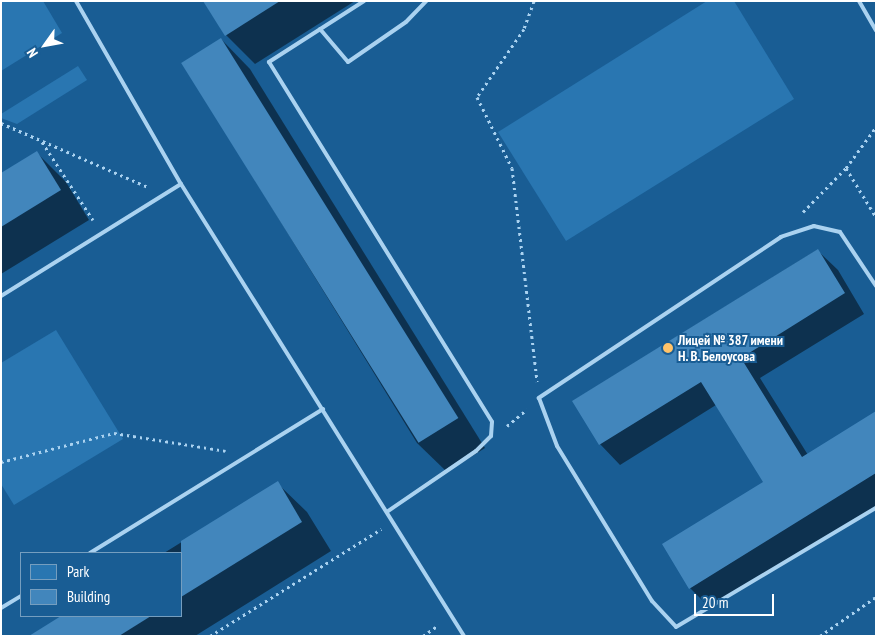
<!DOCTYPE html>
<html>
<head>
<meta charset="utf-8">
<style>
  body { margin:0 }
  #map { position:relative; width:877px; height:637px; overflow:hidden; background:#195d94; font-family:"PT Sans Narrow",sans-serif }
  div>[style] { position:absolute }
  .green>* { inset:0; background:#2976b1 }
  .shadow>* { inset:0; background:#0007 }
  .building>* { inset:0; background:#4286bc; transform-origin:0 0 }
  .path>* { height:3px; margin-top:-1.5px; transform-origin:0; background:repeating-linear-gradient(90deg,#aad2f0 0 2.5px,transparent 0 6.5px) }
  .service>* { height:4px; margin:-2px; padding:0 2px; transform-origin:2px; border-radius:2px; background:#aad2f0 }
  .dots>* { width:14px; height:14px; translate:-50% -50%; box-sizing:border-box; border:2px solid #195d94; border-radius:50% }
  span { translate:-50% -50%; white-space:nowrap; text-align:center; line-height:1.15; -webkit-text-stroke:4px #195d94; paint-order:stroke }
  .poi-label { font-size:14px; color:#fff; font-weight:700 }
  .left { translate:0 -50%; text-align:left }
  .frame { position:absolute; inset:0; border:2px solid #fff; pointer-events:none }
  .legend { position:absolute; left:20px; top:552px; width:162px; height:65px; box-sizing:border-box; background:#195d94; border:1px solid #759ebf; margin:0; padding:6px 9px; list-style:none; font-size:15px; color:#fff }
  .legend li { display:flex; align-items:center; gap:10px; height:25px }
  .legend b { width:25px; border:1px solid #759ebf }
  .north { position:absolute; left:20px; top:20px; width:50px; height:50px; -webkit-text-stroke:4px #195d94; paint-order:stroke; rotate:238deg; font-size:14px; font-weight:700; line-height:20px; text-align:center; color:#fff }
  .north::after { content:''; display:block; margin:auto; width:18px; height:22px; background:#fff; clip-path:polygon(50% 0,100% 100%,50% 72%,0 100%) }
  .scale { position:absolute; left:694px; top:594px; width:80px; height:22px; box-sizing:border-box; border:2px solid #fff; border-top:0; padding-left:6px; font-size:15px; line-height:18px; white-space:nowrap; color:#fff; -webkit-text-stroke:4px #195d94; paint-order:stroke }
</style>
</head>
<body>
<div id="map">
  <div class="green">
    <i style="clip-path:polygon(1px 1px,43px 1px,62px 33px,1px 71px)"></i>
    <i style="clip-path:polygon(707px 1px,734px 1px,794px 99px,566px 241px,498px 132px)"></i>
    <i style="clip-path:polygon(78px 66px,87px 80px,17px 124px,1px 118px,1px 114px)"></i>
    <i style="clip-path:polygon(56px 330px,123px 439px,14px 505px,1px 484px,1px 363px)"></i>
  </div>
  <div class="shadow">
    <i style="clip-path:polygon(204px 1px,355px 1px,255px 64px,226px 35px)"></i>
    <i style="clip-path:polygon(221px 39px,250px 69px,485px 448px,447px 472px,417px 443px,183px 63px)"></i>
    <i style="clip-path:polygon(37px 153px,66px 182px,89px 220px,1px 274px,1px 175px)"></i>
    <i style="clip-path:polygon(817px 250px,838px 270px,864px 314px,760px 378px,808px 455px,876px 413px,876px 506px,710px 608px,690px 588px,764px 482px,716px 405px,620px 465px,600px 444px,573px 401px)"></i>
    <i style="clip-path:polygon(277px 483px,307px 512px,331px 551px,195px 636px,31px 636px,64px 616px,181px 616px,181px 553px,164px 553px)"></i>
  </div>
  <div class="building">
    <i style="clip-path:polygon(203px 1px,280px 1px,225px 36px)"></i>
    <i style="left:221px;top:38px;width:448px;height:47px;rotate:58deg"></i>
    <i style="clip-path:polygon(37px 151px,61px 190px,1px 227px,1px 173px)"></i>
    <i style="clip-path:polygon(818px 249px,845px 293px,741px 358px,802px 457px,876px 411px,876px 473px,689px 589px,662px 544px,763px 482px,701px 382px,599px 445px,572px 401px)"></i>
    <i style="clip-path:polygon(278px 481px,302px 522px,181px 597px,181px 541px)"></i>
    <i style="clip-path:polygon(61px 616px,151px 616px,119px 636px,29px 636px)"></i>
  </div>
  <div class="path">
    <i style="left:534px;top:1px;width:30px;rotate:110deg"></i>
    <i style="left:524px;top:29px;width:83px;rotate:124.7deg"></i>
    <i style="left:477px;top:97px;width:79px;rotate:63.8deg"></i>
    <i style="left:512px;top:168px;width:215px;rotate:83.3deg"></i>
    <i style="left:1px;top:123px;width:160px;rotate:23.5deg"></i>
    <i style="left:42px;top:142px;width:93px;rotate:56.8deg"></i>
    <i style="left:846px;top:168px;width:57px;rotate:58.5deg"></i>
    <i style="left:803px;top:212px;width:62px;rotate:-45.7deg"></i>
    <i style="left:846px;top:168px;width:51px;rotate:-53.8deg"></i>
    <i style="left:507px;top:426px;width:26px;rotate:-40deg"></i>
    <i style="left:1px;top:462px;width:117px;rotate:-14.4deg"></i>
    <i style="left:114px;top:433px;width:113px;rotate:9.1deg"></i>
    <i style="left:210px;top:636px;width:202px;rotate:-32deg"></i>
    <i style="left:423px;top:636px;width:19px;rotate:-35deg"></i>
    <i style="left:820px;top:636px;width:68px;rotate:-34.9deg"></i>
  </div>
  <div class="service">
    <i style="left:76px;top:1px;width:211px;rotate:60.2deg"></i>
    <i style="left:181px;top:184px;width:533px;rotate:57.95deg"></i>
    <i style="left:364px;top:1px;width:113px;rotate:147.3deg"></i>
    <i style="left:269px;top:62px;width:423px;rotate:58.2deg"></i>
    <i style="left:492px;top:422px;width:14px;rotate:94deg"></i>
    <i style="left:491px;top:436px;width:21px;rotate:135deg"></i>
    <i style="left:476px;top:451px;width:107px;rotate:145.7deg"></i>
    <i style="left:859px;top:1px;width:34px;rotate:60deg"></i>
    <i style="left:320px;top:29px;width:43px;rotate:49.7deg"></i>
    <i style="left:348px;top:62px;width:70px;rotate:-34.6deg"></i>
    <i style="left:406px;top:22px;width:29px;rotate:-46deg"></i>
    <i style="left:876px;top:286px;width:65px;rotate:-123.7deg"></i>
    <i style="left:840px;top:232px;width:27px;rotate:-167deg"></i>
    <i style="left:814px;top:226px;width:35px;rotate:162deg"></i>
    <i style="left:781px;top:237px;width:291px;rotate:146.4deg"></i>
    <i style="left:539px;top:398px;width:51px;rotate:69.4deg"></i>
    <i style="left:557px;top:446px;width:182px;rotate:58.5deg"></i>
    <i style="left:652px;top:601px;width:35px;rotate:47deg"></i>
    <i style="left:676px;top:627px;width:233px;rotate:-30.8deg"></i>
    <i style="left:1px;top:296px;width:212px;rotate:-31.9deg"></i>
    <i style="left:90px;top:553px;width:274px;rotate:-31.7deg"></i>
    <i style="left:1px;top:608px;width:23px;rotate:-31deg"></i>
  </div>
  <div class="dots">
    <i style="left:668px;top:348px;background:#ffc369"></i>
  </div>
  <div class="poi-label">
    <span class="left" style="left:678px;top:348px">Лицей № 387 имени<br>Н. В. Белоусова</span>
  </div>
  <div class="frame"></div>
  <ul class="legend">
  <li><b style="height:14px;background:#2976b1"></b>Park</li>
  <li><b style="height:14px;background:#4286bc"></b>Building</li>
  </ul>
  <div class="north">N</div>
  <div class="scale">20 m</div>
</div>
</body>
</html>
